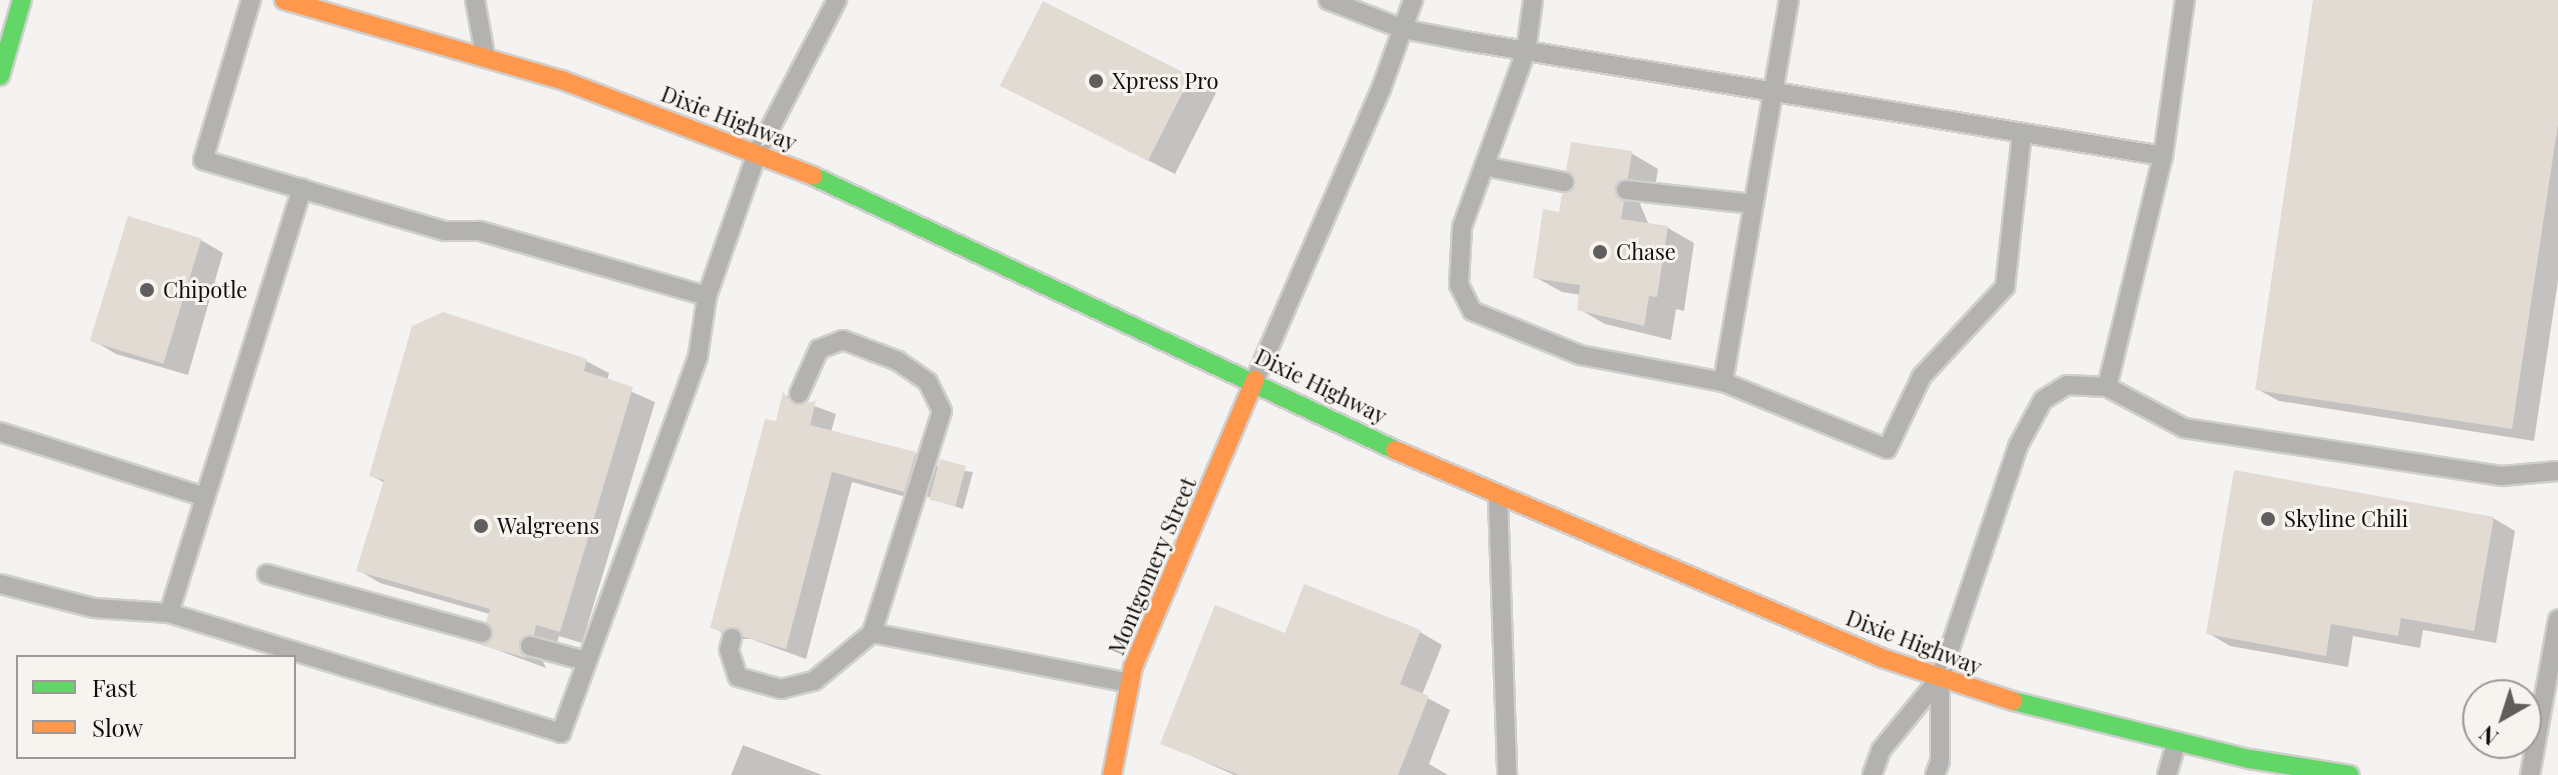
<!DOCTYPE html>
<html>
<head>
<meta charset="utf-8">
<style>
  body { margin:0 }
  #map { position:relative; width:2558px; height:775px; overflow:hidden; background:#f5f3f1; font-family:"Playfair Display",serif }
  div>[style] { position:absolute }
  .shadow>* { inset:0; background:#0003 }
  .building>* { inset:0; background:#e2dbd3; transform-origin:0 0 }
  .roads { filter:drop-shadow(2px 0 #d0cfcd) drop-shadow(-2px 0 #d0cfcd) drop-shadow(0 2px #d0cfcd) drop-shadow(0 -2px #d0cfcd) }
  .lane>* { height:18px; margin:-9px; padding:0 9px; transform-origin:9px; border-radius:9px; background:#b3b2b0 }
  .fast>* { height:18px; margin:-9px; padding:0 9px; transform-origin:9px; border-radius:9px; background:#63d668 }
  .slow>* { height:18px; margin:-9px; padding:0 9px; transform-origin:9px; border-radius:9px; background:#ff974d }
  .dots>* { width:22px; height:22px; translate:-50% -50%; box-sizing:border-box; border:4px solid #f7f4ef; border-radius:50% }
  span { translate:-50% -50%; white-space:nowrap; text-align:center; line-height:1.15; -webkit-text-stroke:6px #f7f4ef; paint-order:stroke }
  .poi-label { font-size:22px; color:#100f0d }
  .left { translate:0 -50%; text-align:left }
  .street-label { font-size:22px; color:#100f0d }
  .legend { position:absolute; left:16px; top:655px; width:280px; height:104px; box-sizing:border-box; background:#f7f4ef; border:2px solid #9b9895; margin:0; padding:10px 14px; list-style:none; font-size:24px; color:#100f0d }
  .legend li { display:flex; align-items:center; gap:16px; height:40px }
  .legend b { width:40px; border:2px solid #9b9895 }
  .north { position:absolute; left:2462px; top:679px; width:80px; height:80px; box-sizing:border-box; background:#f7f4ef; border:2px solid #9b9895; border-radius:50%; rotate:219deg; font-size:22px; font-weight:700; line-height:32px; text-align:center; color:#100f0d }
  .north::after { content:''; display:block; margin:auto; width:28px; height:36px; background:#605f5d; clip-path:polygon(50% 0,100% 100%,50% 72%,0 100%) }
</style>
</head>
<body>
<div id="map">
  <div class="shadow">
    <i style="clip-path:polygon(2315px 0,2558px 0,2558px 281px,2534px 441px,2279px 401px,2257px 389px)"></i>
    <i style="clip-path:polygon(1190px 78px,1216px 93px,1175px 174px,1029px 100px)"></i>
    <i style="clip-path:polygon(1631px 153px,1658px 169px,1654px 193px,1640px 204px,1649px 225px,1668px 228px,1694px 243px,1684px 311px,1676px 309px,1671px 340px,1605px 324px,1579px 309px,1581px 295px,1562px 292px,1535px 277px,1561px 214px)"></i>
    <i style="clip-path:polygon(201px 240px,223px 253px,188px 375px,116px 354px,94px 341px)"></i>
    <i style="clip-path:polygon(586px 361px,609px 373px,607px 381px,655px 402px,582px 643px,559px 636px,556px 647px,540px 655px,546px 668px,484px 645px,496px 636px,490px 614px,380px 583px,358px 570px,385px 483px,372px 476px)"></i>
    <i style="clip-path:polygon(785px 395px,836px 414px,831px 432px,916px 454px,939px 467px,973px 472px,963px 509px,926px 496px,924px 502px,852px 482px,806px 659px,751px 639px,732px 639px,712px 627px)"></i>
    <i style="clip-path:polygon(2493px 518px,2515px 531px,2496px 643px,2423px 630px,2420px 648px,2353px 636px,2348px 667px,2230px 646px,2208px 633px)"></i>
    <i style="clip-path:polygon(1420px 632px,1442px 645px,1422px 695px,1450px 710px,1429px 764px,1448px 775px,1234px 775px,1163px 743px,1286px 635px)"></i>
    <i style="clip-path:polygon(743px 745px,822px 775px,731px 775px)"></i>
  </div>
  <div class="building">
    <i style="clip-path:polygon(2313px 0,2558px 0,2558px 124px,2512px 429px,2255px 390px)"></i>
    <i style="left:1043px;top:1px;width:166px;height:95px;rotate:27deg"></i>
    <i style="clip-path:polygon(1571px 142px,1632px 151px,1628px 178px,1614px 188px,1624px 202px,1621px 219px,1668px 226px,1657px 297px,1649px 296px,1644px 326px,1577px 310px,1580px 285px,1533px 278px,1543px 209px,1559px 212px,1562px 194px,1576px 185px,1566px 170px)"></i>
    <i style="left:128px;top:216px;width:77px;height:131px;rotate:17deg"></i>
    <i style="clip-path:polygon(443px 312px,587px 359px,584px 371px,633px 387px,560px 632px,536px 625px,534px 635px,519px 642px,527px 658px,480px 645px,494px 635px,486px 622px,490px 609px,356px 571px,384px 480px,369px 476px,412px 326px)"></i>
    <i style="clip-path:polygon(783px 392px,795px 405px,816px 401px,810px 425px,916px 452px,904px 492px,832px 472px,786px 649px,744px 637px,736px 627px,722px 632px,710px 628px,765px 419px,776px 421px)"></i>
    <i style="left:940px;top:459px;width:27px;height:42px;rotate:15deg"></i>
    <i style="clip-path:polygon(2234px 470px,2494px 517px,2474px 631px,2401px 618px,2398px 636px,2331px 624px,2326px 656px,2206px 634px)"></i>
    <i style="clip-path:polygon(1304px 584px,1421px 630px,1400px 684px,1429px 696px,1398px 775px,1239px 775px,1160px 744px,1215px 605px,1285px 633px)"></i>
  </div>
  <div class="roads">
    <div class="lane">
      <i style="left:251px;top:0;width:167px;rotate:106.7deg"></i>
      <i style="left:203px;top:160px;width:252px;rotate:16.4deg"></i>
      <i style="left:445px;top:231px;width:35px"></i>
      <i style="left:480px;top:231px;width:236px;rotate:16deg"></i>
      <i style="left:475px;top:0;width:56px;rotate:79.7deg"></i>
      <i style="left:1328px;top:0;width:80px;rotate:21.1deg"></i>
      <i style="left:1403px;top:29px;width:64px;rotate:10.8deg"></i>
      <i style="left:1466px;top:41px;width:706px;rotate:9.37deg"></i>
      <i style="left:1533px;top:0;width:51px;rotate:97.8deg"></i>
      <i style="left:1526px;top:51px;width:187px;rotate:110deg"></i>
      <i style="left:1462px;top:227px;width:58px;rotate:93deg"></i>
      <i style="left:1459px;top:285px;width:29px;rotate:63deg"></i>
      <i style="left:1472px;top:311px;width:117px;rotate:22.2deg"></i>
      <i style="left:1580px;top:355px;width:146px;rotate:10.7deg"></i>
      <i style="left:1723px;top:382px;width:177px;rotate:22.2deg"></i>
      <i style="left:1887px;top:449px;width:81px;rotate:-64.4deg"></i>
      <i style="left:1922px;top:376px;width:122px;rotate:-47deg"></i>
      <i style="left:2005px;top:287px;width:155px;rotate:-83.7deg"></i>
      <i style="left:1484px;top:166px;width:82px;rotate:11.3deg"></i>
      <i style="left:1626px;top:190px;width:128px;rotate:6.3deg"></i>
      <i style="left:1255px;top:380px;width:317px;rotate:-66.6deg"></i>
      <i style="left:1381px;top:89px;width:95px;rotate:-70.2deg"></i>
      <i style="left:1723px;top:382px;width:388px;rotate:-80.2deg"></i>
      <i style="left:2107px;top:387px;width:238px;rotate:-76.4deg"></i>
      <i style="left:2163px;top:156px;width:158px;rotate:-82deg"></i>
      <i style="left:0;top:432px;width:215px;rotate:17.6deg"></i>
      <i style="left:1498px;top:498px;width:277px;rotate:88.1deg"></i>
      <i style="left:267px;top:574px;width:223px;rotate:15.3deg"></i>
      <i style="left:0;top:584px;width:97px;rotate:14.3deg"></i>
      <i style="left:94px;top:608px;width:75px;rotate:3.8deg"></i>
      <i style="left:169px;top:613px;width:410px;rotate:17deg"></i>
      <i style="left:561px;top:733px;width:401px;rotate:-70deg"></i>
      <i style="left:698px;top:356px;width:61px;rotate:-81.5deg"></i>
      <i style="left:707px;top:296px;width:151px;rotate:-70.7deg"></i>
      <i style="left:757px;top:153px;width:173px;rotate:-62.4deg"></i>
      <i style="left:169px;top:613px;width:445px;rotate:-72.6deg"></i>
      <i style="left:872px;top:633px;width:263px;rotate:11deg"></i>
      <i style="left:732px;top:638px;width:12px;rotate:104deg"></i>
      <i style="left:729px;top:650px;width:28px;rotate:72deg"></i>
      <i style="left:738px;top:677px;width:45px;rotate:15.6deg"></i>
      <i style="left:781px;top:689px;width:34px;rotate:-14deg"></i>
      <i style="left:814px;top:681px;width:75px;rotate:-39.6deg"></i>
      <i style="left:872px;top:633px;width:233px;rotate:-72.5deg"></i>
      <i style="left:942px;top:411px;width:32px;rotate:-116deg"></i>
      <i style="left:928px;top:382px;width:37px;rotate:-145deg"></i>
      <i style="left:898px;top:361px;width:59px;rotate:-159.1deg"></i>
      <i style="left:843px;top:340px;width:26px;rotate:159deg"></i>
      <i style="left:819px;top:349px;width:49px;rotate:114deg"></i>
      <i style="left:530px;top:646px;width:58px;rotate:15deg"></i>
      <i style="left:1872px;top:775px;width:27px;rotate:-70deg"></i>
      <i style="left:1881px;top:750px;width:93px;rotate:-50.7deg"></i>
      <i style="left:1935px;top:775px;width:15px;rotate:-70deg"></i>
      <i style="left:1940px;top:761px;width:83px;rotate:-90deg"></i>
      <i style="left:1940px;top:678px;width:245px;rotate:-71.4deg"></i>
      <i style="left:2018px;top:446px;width:52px;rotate:-61.5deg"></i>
      <i style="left:2043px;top:400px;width:28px;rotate:-32deg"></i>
      <i style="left:2067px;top:385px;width:40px;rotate:2.9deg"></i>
      <i style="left:2107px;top:387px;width:87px;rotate:28deg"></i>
      <i style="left:2184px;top:428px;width:322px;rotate:8.6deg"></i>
      <i style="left:2502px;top:476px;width:56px;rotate:-5.1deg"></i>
      <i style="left:2167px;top:775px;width:33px;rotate:-74deg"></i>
      <i style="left:2530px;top:775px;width:158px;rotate:-79.8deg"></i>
    </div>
    <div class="fast">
      <i style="left:0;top:76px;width:79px;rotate:-73.9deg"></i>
      <i style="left:813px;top:176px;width:643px;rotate:25.21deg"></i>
      <i style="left:2013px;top:701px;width:244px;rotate:13.8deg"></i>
      <i style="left:2250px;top:759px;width:101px;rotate:9.1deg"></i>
    </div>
    <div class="slow">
      <i style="left:284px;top:0;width:289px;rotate:16.1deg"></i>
      <i style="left:562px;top:80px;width:269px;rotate:20.9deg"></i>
      <i style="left:1395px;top:450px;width:530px;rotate:23.13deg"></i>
      <i style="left:1882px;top:658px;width:138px;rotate:18.2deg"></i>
      <i style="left:1112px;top:775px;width:110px;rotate:-79deg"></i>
      <i style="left:1133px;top:667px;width:312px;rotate:-67deg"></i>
    </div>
  </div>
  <div class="dots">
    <i style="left:1096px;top:81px;background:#605f5d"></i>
    <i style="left:1600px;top:252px;background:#605f5d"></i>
    <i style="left:147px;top:290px;background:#605f5d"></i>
    <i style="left:2268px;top:519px;background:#605f5d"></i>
    <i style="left:481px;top:526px;background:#605f5d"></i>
  </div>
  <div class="poi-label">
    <span class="left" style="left:1112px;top:81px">Xpress Pro</span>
    <span class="left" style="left:1616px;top:252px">Chase</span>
    <span class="left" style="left:163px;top:290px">Chipotle</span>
    <span class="left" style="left:2284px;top:519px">Skyline Chili</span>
    <span class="left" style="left:497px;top:526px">Walgreens</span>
  </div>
  <div class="street-label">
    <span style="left:729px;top:118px;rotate:21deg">Dixie Highway</span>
    <span style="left:1321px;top:386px;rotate:26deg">Dixie Highway</span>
    <span style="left:1152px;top:566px;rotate:-67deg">Montgomery Street</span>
    <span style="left:1914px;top:642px;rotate:21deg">Dixie Highway</span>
  </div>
  <ul class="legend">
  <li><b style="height:10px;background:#63d668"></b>Fast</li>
  <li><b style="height:10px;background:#ff974d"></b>Slow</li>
  </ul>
  <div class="north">N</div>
</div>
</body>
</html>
